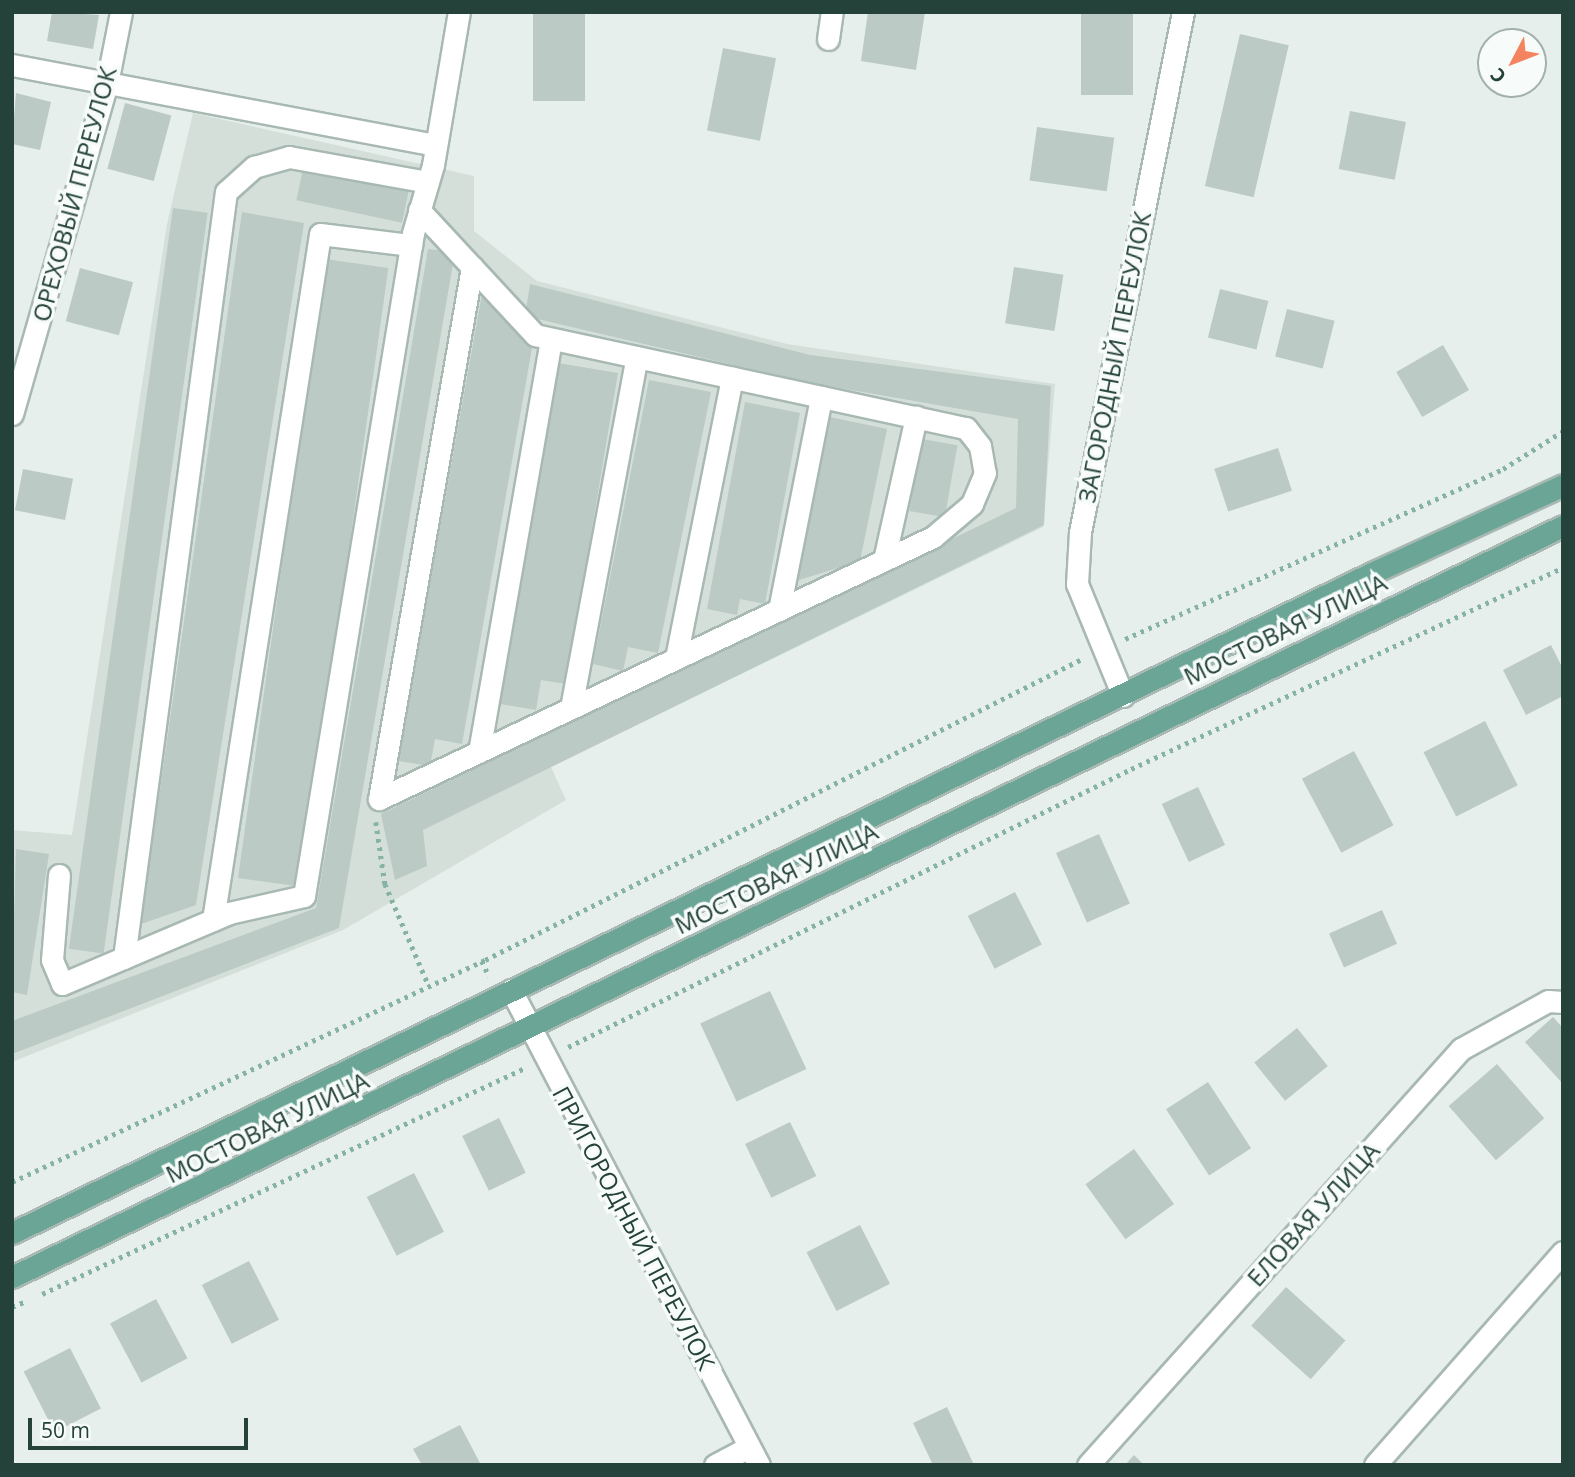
<!DOCTYPE html>
<html>
<head>
<meta charset="utf-8">
<style>
  body { margin:0 }
  #map { position:relative; width:1575px; height:1477px; overflow:hidden; background:#e6efeb; font-family:"Open Sans",sans-serif }
  div>[style] { position:absolute }
  .built>* { inset:0; background:#d4dfda }
  .building>* { inset:0; background:#bbcac4; transform-origin:0 0 }
  .path>* { height:4.5px; margin-top:-2.25px; transform-origin:0; background:repeating-linear-gradient(90deg,#86b3a5 0 3.5px,transparent 0 8.5px) }
  .roads { filter:drop-shadow(2px 0 #a8b8b2) drop-shadow(-2px 0 #a8b8b2) drop-shadow(0 2px #a8b8b2) drop-shadow(0 -2px #a8b8b2) }
  .minor>* { height:21px; margin:-10.5px; padding:0 10.5px; transform-origin:10.5px; border-radius:10.5px; background:#fff }
  .major>* { height:21px; margin:-10.5px; padding:0 10.5px; transform-origin:10.5px; border-radius:10.5px; background:#6aa596 }
  span { translate:-50% -50%; white-space:nowrap; text-align:center; line-height:1.15; -webkit-text-stroke:7px #f7fbf9; paint-order:stroke }
  .street-label { font-size:24px; color:#24423a }
  .frame { position:absolute; inset:0; border:14px solid #24423a; pointer-events:none }
  .north { position:absolute; left:1477px; top:28px; width:70px; height:70px; box-sizing:border-box; background:#f7fbf9; border:2px solid #a3b1ad; border-radius:50%; rotate:228deg; font-size:19px; font-weight:700; line-height:28px; text-align:center; color:#24423a }
  .north::after { content:''; display:block; margin:auto; width:24px; height:32px; background:#f4845f; clip-path:polygon(50% 0,100% 100%,50% 72%,0 100%) }
  .scale { position:absolute; left:28px; top:1418px; width:220px; height:32px; box-sizing:border-box; border:4px solid #24423a; border-top:0; padding-left:9px; font-size:21px; line-height:24px; white-space:nowrap; color:#24423a; -webkit-text-stroke:5px #f7fbf9; paint-order:stroke }
</style>
</head>
<body>
<div id="map">
  <div class="built">
    <i style="clip-path:polygon(193px 113px,474px 176px,474px 231px,537px 281px,787px 344px,1055px 384px,1043px 527px,551px 767px,566px 800px,343px 930px,12px 1062px,12px 830px,72px 835px,167px 224px)"></i>
  </div>
  <div class="building">
    <i style="clip-path:polygon(52px 12px,99px 15px,93px 49px,47px 41px)"></i>
    <i style="left:533px;top:12px;width:52px;height:89px"></i>
    <i style="clip-path:polygon(868px 12px,925px 12px,916px 70px,861px 61px)"></i>
    <i style="left:1081px;top:12px;width:52px;height:83px"></i>
    <i style="left:1240px;top:34px;width:50px;height:156px;rotate:13deg"></i>
    <i style="left:723px;top:48px;width:54px;height:84px;rotate:11deg"></i>
    <i style="clip-path:polygon(16px 93px,51px 102px,40px 150px,12px 144px)"></i>
    <i style="left:125px;top:103px;width:48px;height:68px;rotate:15deg"></i>
    <i style="left:1350px;top:111px;width:57px;height:59px;rotate:11deg"></i>
    <i style="left:1037px;top:127px;width:78px;height:54px;rotate:8deg"></i>
    <i style="left:303px;top:169px;width:108px;height:32px;rotate:12deg"></i>
    <i style="left:173px;top:208px;width:35px;height:748px;rotate:8deg"></i>
    <i style="clip-path:polygon(242px 212px,304px 223px,196px 905px,141px 924px)"></i>
    <i style="clip-path:polygon(428px 249px,455px 252px,339px 928px,12px 1054px,12px 1021px,316px 908px)"></i>
    <i style="left:325px;top:259px;width:64px;height:625px;rotate:8deg"></i>
    <i style="left:1014px;top:267px;width:50px;height:57px;rotate:9deg"></i>
    <i style="left:80px;top:268px;width:55px;height:55px;rotate:15deg"></i>
    <i style="clip-path:polygon(530px 284px,810px 355px,1051px 386px,1044px 525px,423px 830px,427px 866px,395px 880px,381px 814px,1016px 508px,1018px 419px,805px 382px,525px 316px)"></i>
    <i style="clip-path:polygon(483px 288px,532px 348px,462px 744px,435px 739px,430px 766px,398px 761px)"></i>
    <i style="left:1220px;top:289px;width:50px;height:50px;rotate:14deg"></i>
    <i style="left:1287px;top:309px;width:49px;height:49px;rotate:14deg"></i>
    <i style="left:1443px;top:345px;width:52px;height:54px;rotate:60deg"></i>
    <i style="clip-path:polygon(558px 363px,618px 373px,566px 684px,541px 680px,536px 710px,500px 704px)"></i>
    <i style="clip-path:polygon(649px 380px,711px 392px,658px 653px,628px 647px,623px 671px,593px 664px)"></i>
    <i style="clip-path:polygon(745px 402px,800px 413px,765px 604px,740px 599px,737px 615px,707px 609px)"></i>
    <i style="clip-path:polygon(830px 417px,887px 429px,860px 561px,796px 581px)"></i>
    <i style="left:922px;top:439px;width:36px;height:73px;rotate:10deg"></i>
    <i style="left:1278px;top:448px;width:45px;height:67px;rotate:72deg"></i>
    <i style="left:23px;top:469px;width:51px;height:42px;rotate:11deg"></i>
    <i style="clip-path:polygon(1551px 645px,1563px 669px,1563px 696px,1526px 715px,1503px 670px)"></i>
    <i style="left:1485px;top:721px;width:72px;height:69px;rotate:63deg"></i>
    <i style="left:1354px;top:751px;width:84px;height:59px;rotate:62deg"></i>
    <i style="left:1198px;top:787px;width:64px;height:40px;rotate:65deg"></i>
    <i style="left:1099px;top:834px;width:76px;height:47px;rotate:66deg"></i>
    <i style="clip-path:polygon(16px 849px,49px 854px,27px 995px,12px 992px)"></i>
    <i style="left:1015px;top:892px;width:59px;height:53px;rotate:63deg"></i>
    <i style="left:1382px;top:910px;width:37px;height:58px;rotate:66deg"></i>
    <i style="left:770px;top:991px;width:86px;height:77px;rotate:65deg"></i>
    <i style="clip-path:polygon(1553px 1017px,1563px 1028px,1563px 1084px,1525px 1042px)"></i>
    <i style="left:1297px;top:1028px;width:49px;height:55px;rotate:51deg"></i>
    <i style="left:1497px;top:1064px;width:72px;height:64px;rotate:49deg"></i>
    <i style="left:1208px;top:1082px;width:79px;height:50px;rotate:57deg"></i>
    <i style="left:499px;top:1118px;width:61px;height:41px;rotate:64deg"></i>
    <i style="left:790px;top:1122px;width:60px;height:50px;rotate:64deg"></i>
    <i style="left:1134px;top:1149px;width:68px;height:60px;rotate:54deg"></i>
    <i style="left:414px;top:1173px;width:66px;height:53px;rotate:63deg"></i>
    <i style="left:860px;top:1225px;width:66px;height:60px;rotate:63deg"></i>
    <i style="left:249px;top:1261px;width:66px;height:53px;rotate:63deg"></i>
    <i style="left:1286px;top:1287px;width:80px;height:52px;rotate:42deg"></i>
    <i style="left:156px;top:1299px;width:67px;height:52px;rotate:62deg"></i>
    <i style="left:70px;top:1348px;width:68px;height:52px;rotate:63deg"></i>
    <i style="clip-path:polygon(947px 1407px,974px 1465px,933px 1465px,913px 1423px)"></i>
    <i style="clip-path:polygon(460px 1425px,481px 1465px,422px 1465px,413px 1449px)"></i>
    <i style="clip-path:polygon(1134px 1455px,1144px 1465px,1125px 1465px)"></i>
  </div>
  <div class="path">
    <i style="left:1125px;top:639px;width:414px;rotate:-24.2deg"></i>
    <i style="left:1503px;top:469px;width:71px;rotate:-32.3deg"></i>
    <i style="left:376px;top:822px;width:63px;rotate:81.7deg"></i>
    <i style="left:385px;top:884px;width:111px;rotate:66.7deg"></i>
    <i style="left:482px;top:961px;width:17px;rotate:65deg"></i>
    <i style="left:568px;top:1047px;width:628px;rotate:-26.28deg"></i>
    <i style="left:1131px;top:769px;width:476px;rotate:-25deg"></i>
    <i style="left:12px;top:1182px;width:523px;rotate:-25.14deg"></i>
    <i style="left:485px;top:960px;width:669px;rotate:-26.76deg"></i>
    <i style="left:42px;top:1294px;width:533px;rotate:-25.08deg"></i>
    <i style="left:12px;top:1307px;width:13px;rotate:-23deg"></i>
  </div>
  <div class="roads">
    <div class="minor">
      <i style="left:828px;top:39px;width:27px;rotate:-82deg"></i>
      <i style="left:12px;top:65px;width:431px;rotate:10.7deg"></i>
      <i style="left:419px;top:210px;width:78px;rotate:47.1deg"></i>
      <i style="left:472px;top:267px;width:93px;rotate:47.2deg"></i>
      <i style="left:535px;top:335px;width:441px;rotate:12.2deg"></i>
      <i style="left:966px;top:428px;width:23px;rotate:52deg"></i>
      <i style="left:980px;top:446px;width:27px;rotate:80deg"></i>
      <i style="left:985px;top:473px;width:34px;rotate:113deg"></i>
      <i style="left:972px;top:504px;width:51px;rotate:139.8deg"></i>
      <i style="left:933px;top:537px;width:613px;rotate:154.69deg"></i>
      <i style="left:379px;top:799px;width:540px;rotate:-80.08deg"></i>
      <i style="left:12px;top:414px;width:344px;rotate:-74deg"></i>
      <i style="left:107px;top:83px;width:72px;rotate:-78.8deg"></i>
      <i style="left:884px;top:560px;width:147px;rotate:-77.4deg"></i>
      <i style="left:779px;top:610px;width:217px;rotate:-78.8deg"></i>
      <i style="left:676px;top:658px;width:286px;rotate:-78.7deg"></i>
      <i style="left:1123px;top:696px;width:121px;rotate:-112.3deg"></i>
      <i style="left:1077px;top:584px;width:52px;rotate:-86.7deg"></i>
      <i style="left:1080px;top:532px;width:530px;rotate:-78.8deg"></i>
      <i style="left:571px;top:708px;width:357px;rotate:-79.4deg"></i>
      <i style="left:479px;top:752px;width:419px;rotate:-80.1deg"></i>
      <i style="left:59px;top:875px;width:85px;rotate:94.7deg"></i>
      <i style="left:52px;top:960px;width:26px;rotate:67deg"></i>
      <i style="left:62px;top:984px;width:181px;rotate:-23deg"></i>
      <i style="left:229px;top:913px;width:77px;rotate:-12.8deg"></i>
      <i style="left:304px;top:896px;width:672px;rotate:-80.66deg"></i>
      <i style="left:413px;top:233px;width:71px;rotate:-73.6deg"></i>
      <i style="left:433px;top:165px;width:155px;rotate:-80.4deg"></i>
      <i style="left:213px;top:920px;width:694px;rotate:-81.13deg"></i>
      <i style="left:320px;top:234px;width:92px;rotate:6.9deg"></i>
      <i style="left:124px;top:958px;width:773px;rotate:-82.42deg"></i>
      <i style="left:226px;top:192px;width:38px;rotate:-42deg"></i>
      <i style="left:254px;top:167px;width:36px;rotate:-16deg"></i>
      <i style="left:289px;top:157px;width:141px;rotate:10.2deg"></i>
      <i style="left:511px;top:990px;width:536px;rotate:62.43deg"></i>
      <i style="left:715px;top:1465px;width:38px;rotate:-28deg"></i>
      <i style="left:1088px;top:1465px;width:559px;rotate:-48.12deg"></i>
      <i style="left:1461px;top:1049px;width:99px;rotate:-28.9deg"></i>
      <i style="left:1548px;top:1001px;width:15px;rotate:4deg"></i>
      <i style="left:1375px;top:1465px;width:284px;rotate:-48.6deg"></i>
    </div>
    <div class="major">
      <i style="left:12px;top:1233px;width:1512px;rotate:-25.89deg"></i>
      <i style="left:1372px;top:573px;width:210px;rotate:-24.7deg"></i>
      <i style="left:12px;top:1277px;width:1723px;rotate:-25.84deg"></i>
    </div>
  </div>
  <div class="street-label">
    <span style="left:74px;top:194px;rotate:-75deg">ОРЕХОВЫЙ ПЕРЕУЛОК</span>
    <span style="left:1114px;top:357px;rotate:-79deg">ЗАГОРОДНЫЙ ПЕРЕУЛОК</span>
    <span style="left:1285px;top:629px;rotate:-26deg">МОСТОВАЯ УЛИЦА</span>
    <span style="left:776px;top:878px;rotate:-26deg">МОСТОВАЯ УЛИЦА</span>
    <span style="left:267px;top:1127px;rotate:-26deg">МОСТОВАЯ УЛИЦА</span>
    <span style="left:1313px;top:1214px;rotate:-48deg">ЕЛОВАЯ УЛИЦА</span>
    <span style="left:634px;top:1228px;rotate:62deg">ПРИГОРОДНЫЙ ПЕРЕУЛОК</span>
  </div>
  <div class="frame"></div>
  <div class="north">С</div>
  <div class="scale">50 m</div>
</div>
</body>
</html>
